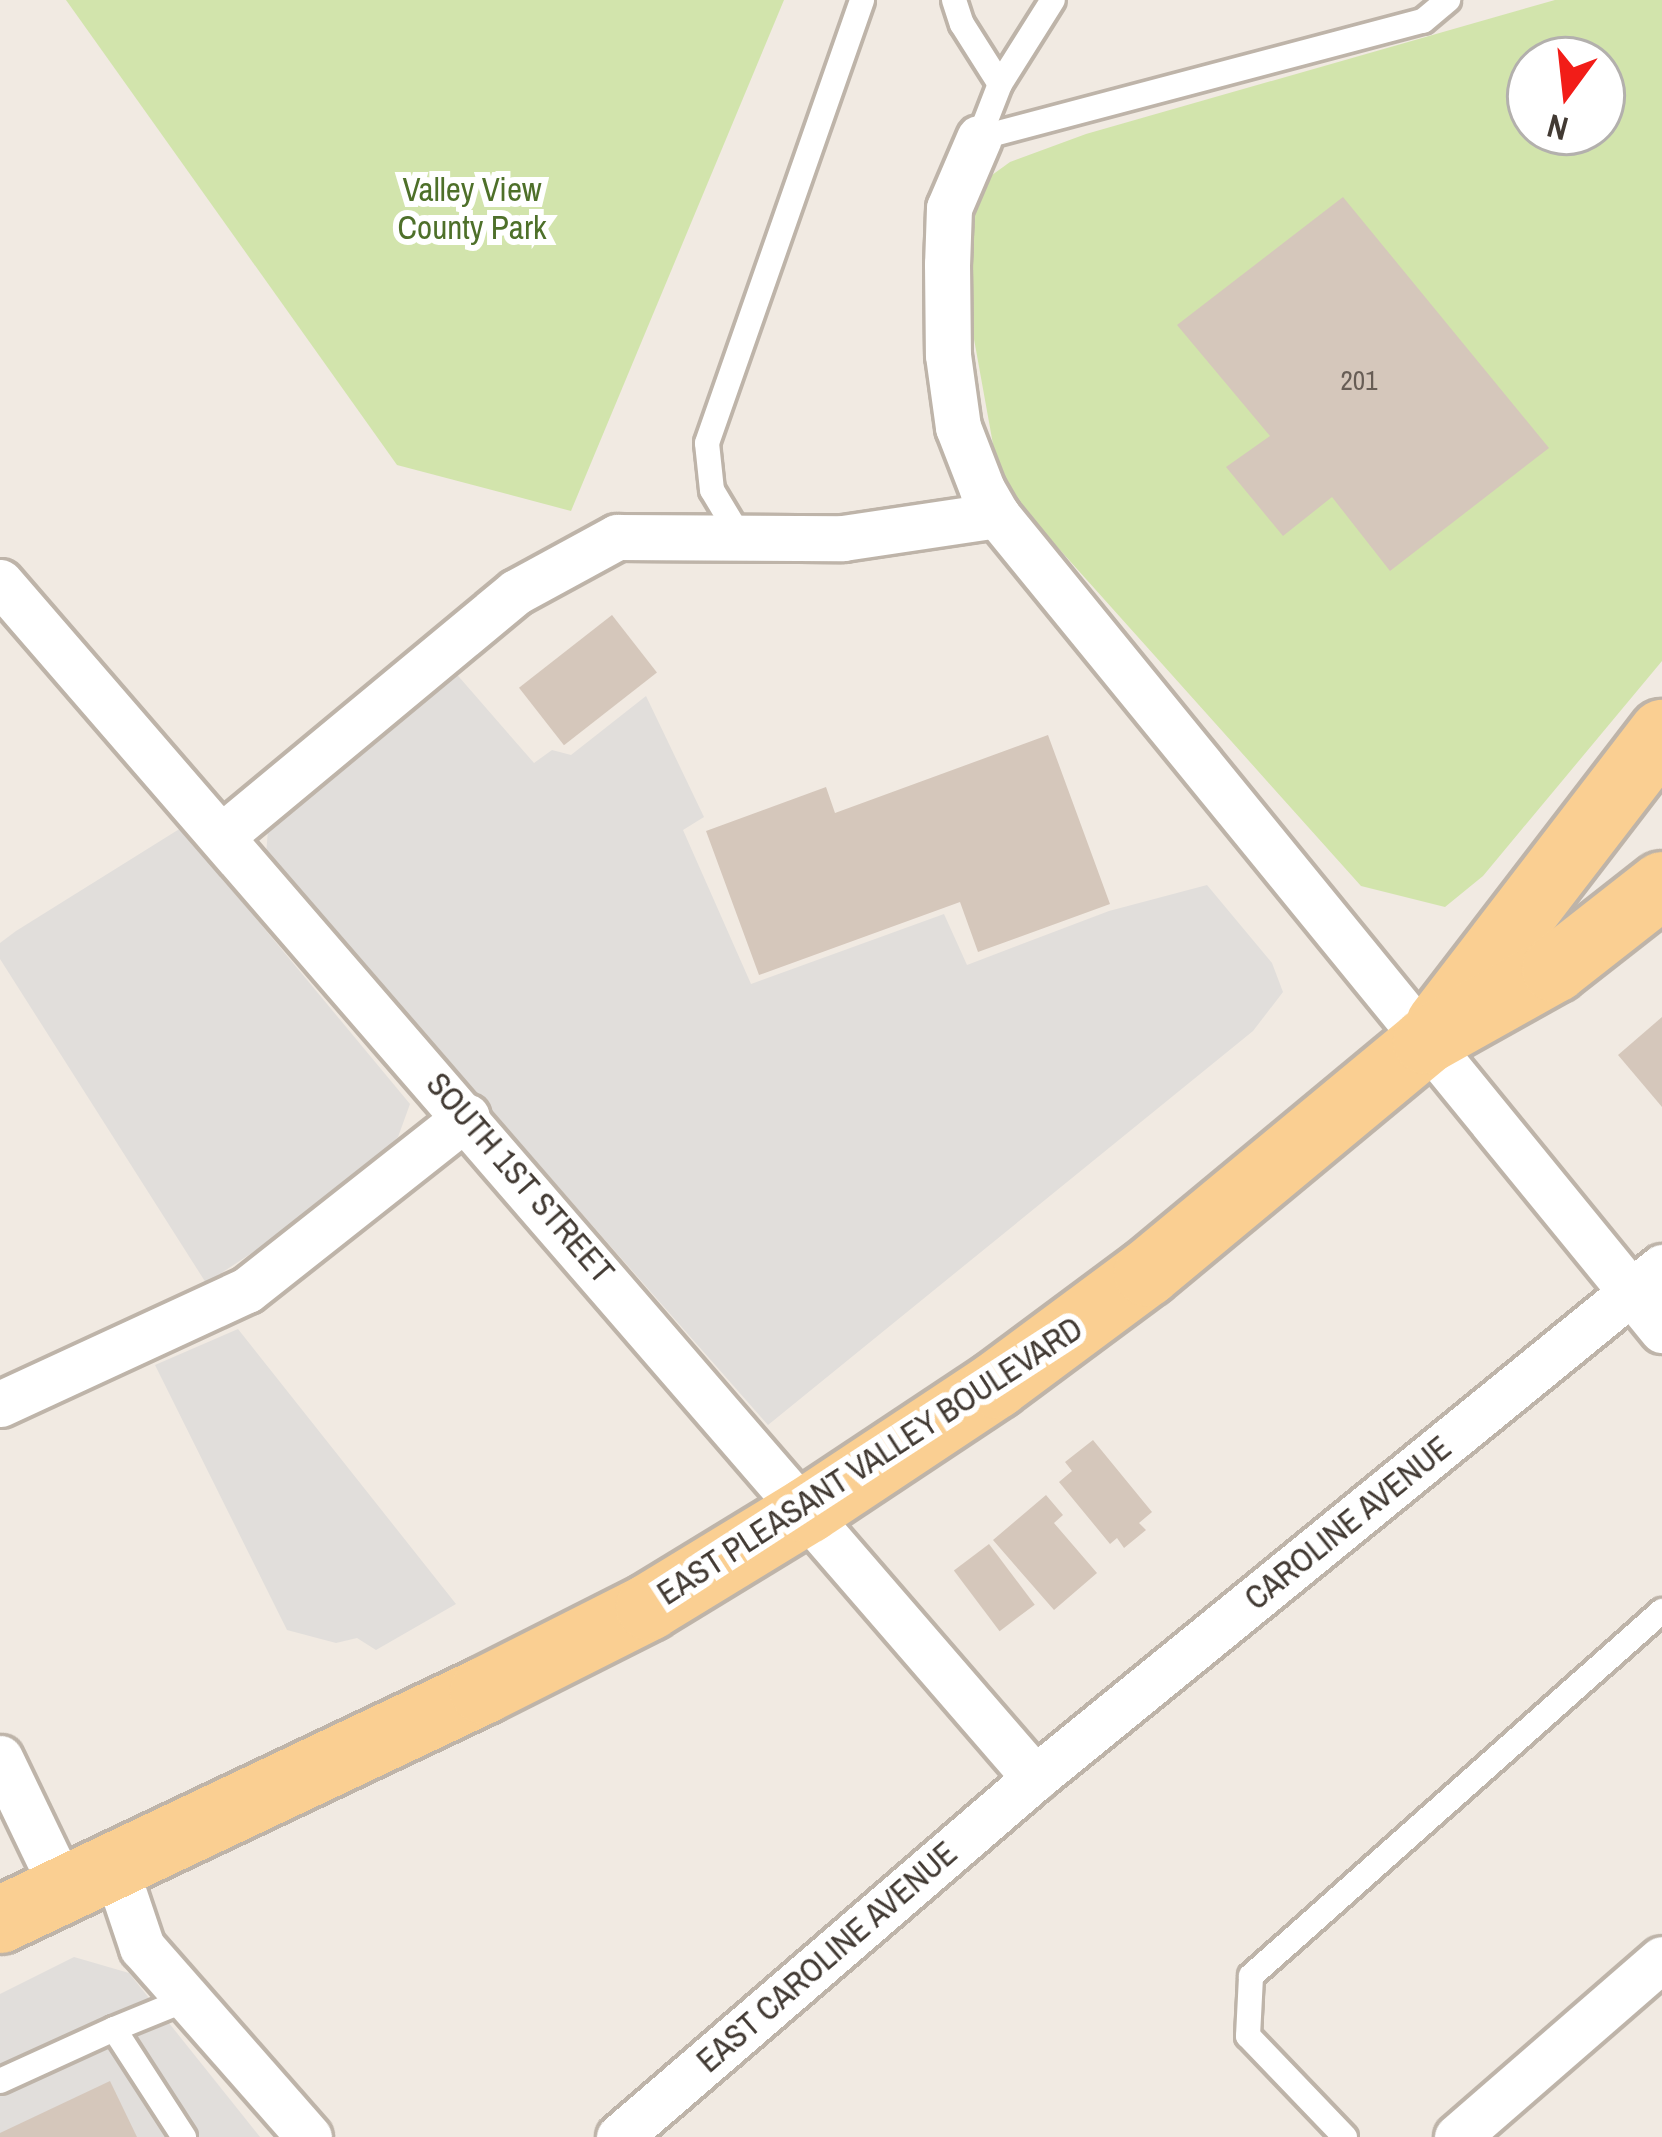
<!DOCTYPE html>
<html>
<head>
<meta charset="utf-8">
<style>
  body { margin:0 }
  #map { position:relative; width:1662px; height:2137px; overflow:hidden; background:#f1eae2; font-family:"Archivo Narrow",sans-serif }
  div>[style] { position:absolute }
  .green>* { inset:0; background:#d2e4ac }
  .parking>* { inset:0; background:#e1dedb }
  .building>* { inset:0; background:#d5c7bb; transform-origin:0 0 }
  .roads { filter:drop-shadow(3px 0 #beb4a9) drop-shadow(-3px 0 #beb4a9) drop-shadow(0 3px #beb4a9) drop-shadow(0 -3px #beb4a9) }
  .lane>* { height:24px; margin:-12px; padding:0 12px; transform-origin:12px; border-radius:12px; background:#fff }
  .street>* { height:45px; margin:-22.5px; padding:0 22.5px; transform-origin:22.5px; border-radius:22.5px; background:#fff }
  .primary>* { height:66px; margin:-33px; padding:0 33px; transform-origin:33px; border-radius:33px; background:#facf92 }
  span { translate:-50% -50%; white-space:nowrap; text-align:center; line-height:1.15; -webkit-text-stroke:12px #fff; paint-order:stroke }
  .number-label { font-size:27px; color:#675d55 }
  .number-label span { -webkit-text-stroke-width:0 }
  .park-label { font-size:33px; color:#4e702a }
  .street-label { font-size:33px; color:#423a33 }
  .north { position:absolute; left:1506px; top:36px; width:120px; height:120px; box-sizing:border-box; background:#fff; border:3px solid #b3b0ad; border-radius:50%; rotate:195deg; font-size:33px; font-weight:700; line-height:48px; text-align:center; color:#423a33 }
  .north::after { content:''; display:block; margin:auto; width:42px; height:54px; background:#f21d18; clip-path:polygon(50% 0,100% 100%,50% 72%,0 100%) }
</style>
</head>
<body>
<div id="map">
  <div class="green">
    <i style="clip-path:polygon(66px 0,784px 0,571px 511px,397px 465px)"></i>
    <i style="clip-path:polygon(evenodd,1555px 0,1662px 0,1662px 661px,1483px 876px,1445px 907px,1361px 886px,1000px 483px,974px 339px,968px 239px,981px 183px,1010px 162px,1086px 134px,1555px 0,1530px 60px,1602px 60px,1602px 132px,1530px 132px,1530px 60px)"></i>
  </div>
  <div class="parking">
    <i style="clip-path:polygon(453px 670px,534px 763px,552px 750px,571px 755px,646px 696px,704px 817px,683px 830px,751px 984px,944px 914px,967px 965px,1109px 911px,1207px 885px,1272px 963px,1283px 992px,1253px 1031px,768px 1425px,266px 855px,268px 830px,298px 794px)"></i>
    <i style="clip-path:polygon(181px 828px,410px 1104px,398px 1137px,324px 1206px,206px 1283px,0 959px,0 943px,16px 931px)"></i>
    <i style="clip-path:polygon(238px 1329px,456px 1604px,376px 1650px,357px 1638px,336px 1643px,287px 1630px,155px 1365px)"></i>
    <i style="clip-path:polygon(74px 1957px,129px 1973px,260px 2137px,0 2137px,0 1994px)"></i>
  </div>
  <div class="building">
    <i style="clip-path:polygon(1343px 197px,1549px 448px,1390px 571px,1332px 497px,1283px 536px,1226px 467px,1270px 436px,1177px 325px)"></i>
    <i style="left:612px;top:615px;width:73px;height:118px;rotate:52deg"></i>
    <i style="clip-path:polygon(1048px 735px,1110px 904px,978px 952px,960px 902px,759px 975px,706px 831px,826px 787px,835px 813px)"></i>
    <i style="clip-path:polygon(1662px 1017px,1662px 1107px,1618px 1055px)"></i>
    <i style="clip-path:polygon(1093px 1440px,1152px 1512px,1139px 1523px,1146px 1530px,1124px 1548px,1117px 1538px,1110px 1544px,1059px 1482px,1072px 1471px,1065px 1462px)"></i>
    <i style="clip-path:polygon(1046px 1495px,1063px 1515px,1054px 1523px,1097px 1573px,1054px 1610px,993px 1540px)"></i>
    <i style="left:989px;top:1544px;width:76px;height:44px;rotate:53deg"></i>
    <i style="clip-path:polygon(110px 2081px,137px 2137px,0 2137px,0 2133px)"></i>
  </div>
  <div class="roads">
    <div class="lane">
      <i style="left:954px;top:0;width:25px;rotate:72deg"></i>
      <i style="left:962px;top:24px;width:71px;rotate:57.7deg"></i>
      <i style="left:979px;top:138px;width:459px;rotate:-14.8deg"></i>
      <i style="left:1423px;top:21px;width:33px;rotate:-40deg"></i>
      <i style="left:979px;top:138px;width:58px;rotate:-68.7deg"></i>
      <i style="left:1000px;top:84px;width:99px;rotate:-57.8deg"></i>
      <i style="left:739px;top:535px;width:52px;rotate:-121deg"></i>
      <i style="left:712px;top:490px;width:47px;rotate:-96.1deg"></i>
      <i style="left:707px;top:443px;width:469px;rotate:-70.7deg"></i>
      <i style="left:114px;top:2029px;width:79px;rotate:-22.3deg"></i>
      <i style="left:0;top:2081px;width:125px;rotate:-24.5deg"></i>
      <i style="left:114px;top:2029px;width:129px;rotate:57.1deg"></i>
      <i style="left:1345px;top:2137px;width:140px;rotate:-133.8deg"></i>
      <i style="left:1248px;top:2036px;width:60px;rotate:-87.1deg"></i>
      <i style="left:1251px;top:1976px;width:550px;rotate:-41.61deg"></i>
    </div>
    <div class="street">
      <i style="left:979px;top:138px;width:76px;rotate:113.2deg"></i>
      <i style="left:949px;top:208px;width:56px;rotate:92deg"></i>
      <i style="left:947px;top:264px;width:91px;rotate:89.4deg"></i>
      <i style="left:948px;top:355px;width:73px;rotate:82.1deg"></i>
      <i style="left:958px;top:427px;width:66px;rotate:68.8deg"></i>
      <i style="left:982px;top:489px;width:30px;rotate:60deg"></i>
      <i style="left:997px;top:515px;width:1052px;rotate:50.79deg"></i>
      <i style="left:0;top:582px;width:1582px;rotate:49.13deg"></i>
      <i style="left:222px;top:836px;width:382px;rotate:-39.7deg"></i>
      <i style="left:516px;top:592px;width:115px;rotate:-28.6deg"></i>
      <i style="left:617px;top:537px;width:226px;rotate:0.3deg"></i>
      <i style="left:843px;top:538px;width:156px;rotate:-8.5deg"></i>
      <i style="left:0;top:1404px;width:272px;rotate:-24.8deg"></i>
      <i style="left:247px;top:1290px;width:280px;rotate:-38.3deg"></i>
      <i style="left:0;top:1758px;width:145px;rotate:64.3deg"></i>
      <i style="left:114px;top:1864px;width:88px;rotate:71.4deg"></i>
      <i style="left:142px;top:1947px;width:253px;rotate:48.7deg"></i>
      <i style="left:619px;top:2137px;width:549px;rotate:-40.79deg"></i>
      <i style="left:1035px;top:1778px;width:809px;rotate:-39.18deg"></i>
      <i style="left:1457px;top:2137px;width:271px;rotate:-41deg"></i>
    </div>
    <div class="primary">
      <i style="left:1439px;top:1024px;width:367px;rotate:-52.5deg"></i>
      <i style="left:0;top:1920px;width:535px;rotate:-25.37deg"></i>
      <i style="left:483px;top:1691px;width:186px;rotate:-26.8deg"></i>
      <i style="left:649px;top:1607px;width:186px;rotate:-31.4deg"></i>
      <i style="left:808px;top:1510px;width:226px;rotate:-33.6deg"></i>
      <i style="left:996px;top:1385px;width:188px;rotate:-36.6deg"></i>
      <i style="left:1147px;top:1273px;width:363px;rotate:-39.7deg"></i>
      <i style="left:1426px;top:1041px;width:148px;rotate:-29.2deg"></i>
      <i style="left:1555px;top:969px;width:136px;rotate:-38.1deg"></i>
    </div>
  </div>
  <div class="number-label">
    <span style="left:1359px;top:381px">201</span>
  </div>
  <div class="park-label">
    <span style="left:472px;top:209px">Valley View<br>County Park</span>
  </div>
  <div class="street-label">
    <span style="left:520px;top:1178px;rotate:49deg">SOUTH 1ST STREET</span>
    <span style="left:870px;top:1461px;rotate:-33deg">EAST PLEASANT VALLEY BOULEVARD</span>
    <span style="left:1348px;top:1523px;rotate:-39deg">CAROLINE AVENUE</span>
    <span style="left:827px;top:1957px;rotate:-41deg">EAST CAROLINE AVENUE</span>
  </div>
  <div class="north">N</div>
</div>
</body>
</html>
